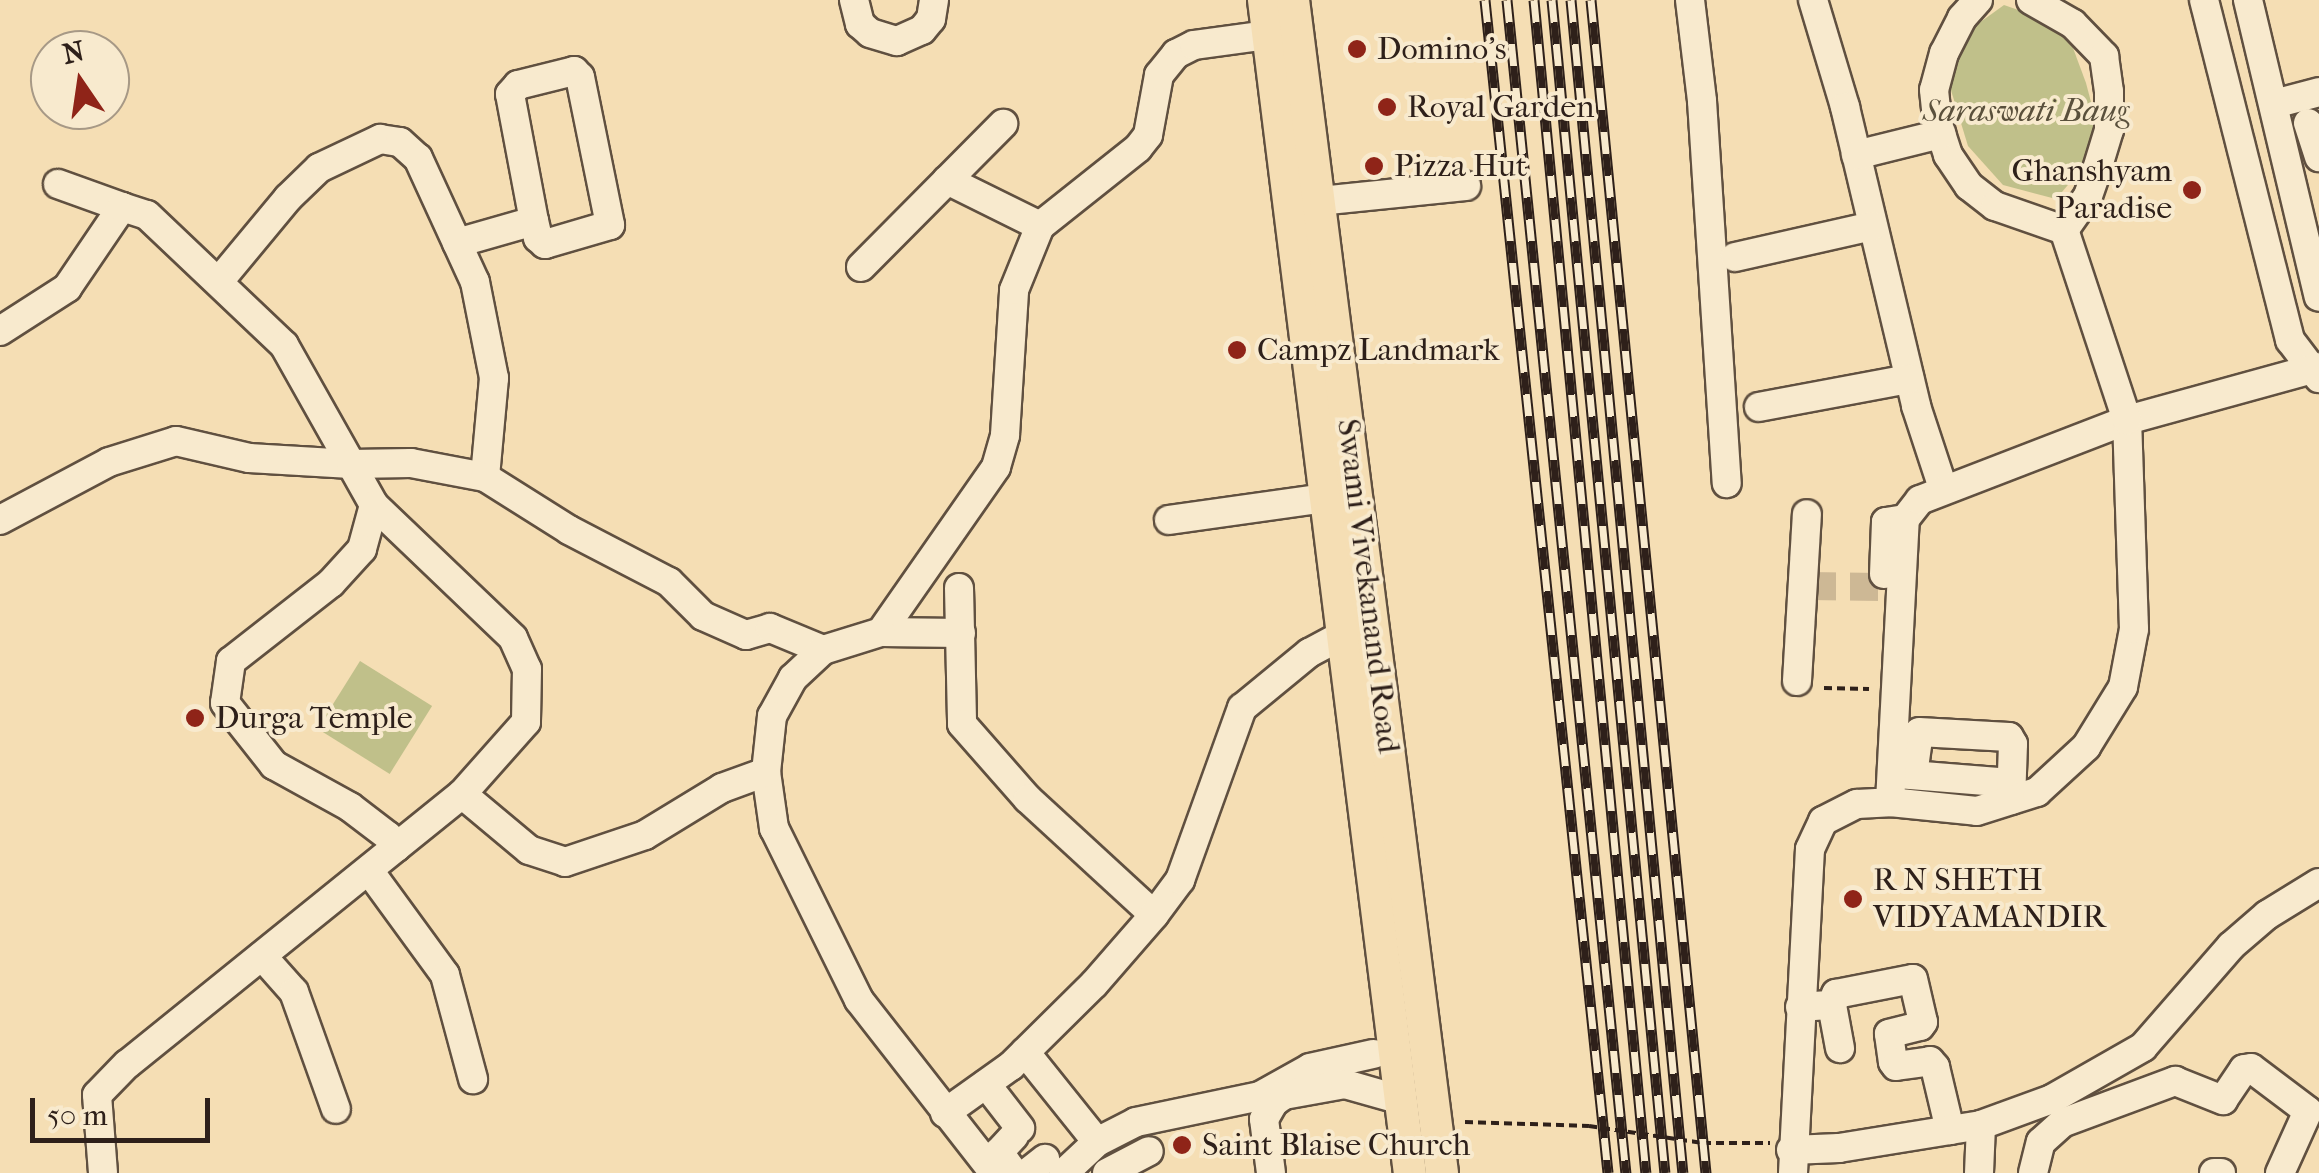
<!DOCTYPE html>
<html>
<head>
<meta charset="utf-8">
<style>
  body { margin:0 }
  #map { position:relative; width:2319px; height:1173px; overflow:hidden; background:#f5deb4; font-family:"IM FELL French Canon",serif }
  div>[style] { position:absolute }
  .green>* { inset:0; background:#c0c08a; transform-origin:0 0 }
  .minor-tunnel>* { height:28px; margin-top:-14px; transform-origin:0; background:repeating-linear-gradient(90deg,#cdb895 0 28px,transparent 0 42px) }
  .path>* { height:4px; margin-top:-2px; transform-origin:0; background:repeating-linear-gradient(90deg,#2e201a 0 8px,transparent 0 13px) }
  .roads { filter:drop-shadow(2px 0 #605040) drop-shadow(-2px 0 #605040) drop-shadow(0 2px #605040) drop-shadow(0 -2px #605040) }
  .minor>* { height:28px; margin:-14px; padding:0 14px; transform-origin:14px; border-radius:14px; background:#f8eace }
  .major>* { height:32px; margin:-16px; padding:0 16px; transform-origin:16px; border-radius:16px; background:#f5deb4 }
  .rail>* { height:11px; margin-top:-5.5px; transform-origin:0; background:repeating-linear-gradient(90deg,#f8eace 0 22px,#2e201a 0 44px); box-sizing:border-box; border-block:2px solid #2e201a }
  .dots>* { width:28px; height:28px; translate:-50% -50%; box-sizing:border-box; border:5px solid #f8eace; border-radius:50% }
  span { translate:-50% -50%; white-space:nowrap; text-align:center; line-height:1.15; -webkit-text-stroke:8px #f8eace; paint-order:stroke }
  .poi-label { font-size:32px; color:#2e201a }
  .left { translate:0 -50%; text-align:left }
  .right { translate:-100% -50%; text-align:right }
  .park-label { font-size:32px; color:#5a503c; font-style:italic }
  .street-label { font-size:32px; color:#2e201a }
  .north { position:absolute; left:30px; top:30px; width:100px; height:100px; box-sizing:border-box; background:#f8eace; border:2px solid #a79986; border-radius:50%; rotate:347deg; font-size:28px; font-weight:700; line-height:40px; text-align:center; color:#2e201a }
  .north::after { content:''; display:block; margin:auto; width:35px; height:45px; background:#8f2418; clip-path:polygon(50% 0,100% 100%,50% 72%,0 100%) }
  .scale { position:absolute; left:30px; top:1098px; width:180px; height:45px; box-sizing:border-box; border:5px solid #2e201a; border-top:0; padding-left:12px; font-size:30px; line-height:35px; white-space:nowrap; color:#2e201a; -webkit-text-stroke:8px #f8eace; paint-order:stroke }
</style>
</head>
<body>
<div id="map">
  <div class="green">
    <i style="clip-path:polygon(2004px 5px,2047px 20px,2073px 48px,2086px 83px,2096px 121px,2090px 159px,2056px 199px,2003px 185px,1968px 146px,1950px 87px,1968px 31px)"></i>
    <i style="left:360px;top:661px;width:85px;height:80px;rotate:32deg"></i>
  </div>
  <div class="minor-tunnel">
    <i style="left:1808px;top:586px;width:73px;rotate:0.8deg"></i>
  </div>
  <div class="path">
    <i style="left:1824px;top:688px;width:45px;rotate:1.3deg"></i>
    <i style="left:1465px;top:1122px;width:124px;rotate:1.8deg"></i>
    <i style="left:1589px;top:1126px;width:115px;rotate:8.5deg"></i>
    <i style="left:1703px;top:1143px;width:67px"></i>
  </div>
  <div class="roads">
    <div class="minor">
      <i style="left:854px;top:0;width:25px;rotate:76deg"></i>
      <i style="left:860px;top:24px;width:13px;rotate:42deg"></i>
      <i style="left:870px;top:33px;width:28px;rotate:17deg"></i>
      <i style="left:897px;top:41px;width:27px;rotate:-24deg"></i>
      <i style="left:922px;top:30px;width:14px;rotate:-51deg"></i>
      <i style="left:931px;top:19px;width:19px;rotate:-81deg"></i>
      <i style="left:1690px;top:0;width:102px;rotate:83.2deg"></i>
      <i style="left:1702px;top:101px;width:383px;rotate:86.3deg"></i>
      <i style="left:1813px;top:0;width:112px;rotate:73.3deg"></i>
      <i style="left:1845px;top:107px;width:307px;rotate:76.6deg"></i>
      <i style="left:1916px;top:406px;width:86px;rotate:71.8deg"></i>
      <i style="left:1978px;top:0;width:24px;rotate:132deg"></i>
      <i style="left:1962px;top:18px;width:39px;rotate:117deg"></i>
      <i style="left:1944px;top:53px;width:38px;rotate:105deg"></i>
      <i style="left:1934px;top:90px;width:31px;rotate:84deg"></i>
      <i style="left:1937px;top:121px;width:36px;rotate:72deg"></i>
      <i style="left:1948px;top:155px;width:37px;rotate:56deg"></i>
      <i style="left:1969px;top:186px;width:33px;rotate:38deg"></i>
      <i style="left:1995px;top:206px;width:73px;rotate:19.2deg"></i>
      <i style="left:2031px;top:0;width:48px;rotate:29.7deg"></i>
      <i style="left:2073px;top:24px;width:45px;rotate:45.9deg"></i>
      <i style="left:2104px;top:56px;width:36px;rotate:82deg"></i>
      <i style="left:2109px;top:92px;width:38px;rotate:90deg"></i>
      <i style="left:2109px;top:130px;width:39px;rotate:107deg"></i>
      <i style="left:2098px;top:167px;width:31px;rotate:109deg"></i>
      <i style="left:2088px;top:196px;width:42px;rotate:125.2deg"></i>
      <i style="left:2204px;top:0;width:351px;rotate:75.8deg"></i>
      <i style="left:2290px;top:340px;width:48px;rotate:52.7deg"></i>
      <i style="left:2248px;top:0;width:305px;rotate:76.6deg"></i>
      <i style="left:574px;top:71px;width:8px;rotate:45deg"></i>
      <i style="left:580px;top:77px;width:151px;rotate:78.5deg"></i>
      <i style="left:610px;top:225px;width:68px;rotate:163.7deg"></i>
      <i style="left:545px;top:244px;width:9px;rotate:-139deg"></i>
      <i style="left:538px;top:238px;width:17px;rotate:-103deg"></i>
      <i style="left:534px;top:221px;width:129px;rotate:-100.7deg"></i>
      <i style="left:510px;top:94px;width:12px;rotate:-48deg"></i>
      <i style="left:518px;top:85px;width:58px;rotate:-14deg"></i>
      <i style="left:2274px;top:104px;width:47px;rotate:-14.9deg"></i>
      <i style="left:2308px;top:123px;width:36px;rotate:72deg"></i>
      <i style="left:1856px;top:155px;width:88px;rotate:-13.9deg"></i>
      <i style="left:947px;top:180px;width:104px;rotate:26.3deg"></i>
      <i style="left:58px;top:184px;width:68px;rotate:19.8deg"></i>
      <i style="left:1320px;top:201px;width:147px;rotate:-5.9deg"></i>
      <i style="left:457px;top:243px;width:80px;rotate:-15.9deg"></i>
      <i style="left:1735px;top:257px;width:141px;rotate:-12.7deg"></i>
      <i style="left:861px;top:267px;width:202px;rotate:-45.2deg"></i>
      <i style="left:220px;top:280px;width:107px;rotate:-50.3deg"></i>
      <i style="left:288px;top:198px;width:43px;rotate:-44.1deg"></i>
      <i style="left:319px;top:168px;width:68px;rotate:-25.4deg"></i>
      <i style="left:380px;top:139px;width:20px;rotate:9deg"></i>
      <i style="left:400px;top:142px;width:24px;rotate:42deg"></i>
      <i style="left:418px;top:158px;width:136px;rotate:65.3deg"></i>
      <i style="left:475px;top:282px;width:98px;rotate:78.8deg"></i>
      <i style="left:494px;top:378px;width:99px;rotate:95.2deg"></i>
      <i style="left:0;top:331px;width:80px;rotate:-32.7deg"></i>
      <i style="left:67px;top:288px;width:98px;rotate:-55.8deg"></i>
      <i style="left:122px;top:207px;width:26px;rotate:18deg"></i>
      <i style="left:147px;top:215px;width:189px;rotate:43.5deg"></i>
      <i style="left:284px;top:345px;width:137px;rotate:60.6deg"></i>
      <i style="left:351px;top:464px;width:60px;rotate:-1deg"></i>
      <i style="left:411px;top:463px;width:75px;rotate:10.7deg"></i>
      <i style="left:485px;top:477px;width:99px;rotate:32.2deg"></i>
      <i style="left:569px;top:530px;width:113px;rotate:27.5deg"></i>
      <i style="left:669px;top:582px;width:48px;rotate:45deg"></i>
      <i style="left:703px;top:616px;width:47px;rotate:23.8deg"></i>
      <i style="left:746px;top:635px;width:25px;rotate:-16deg"></i>
      <i style="left:770px;top:628px;width:57px;rotate:22.5deg"></i>
      <i style="left:1759px;top:407px;width:153px;rotate:-10.6deg"></i>
      <i style="left:374px;top:505px;width:46px;rotate:105.3deg"></i>
      <i style="left:362px;top:549px;width:46px;rotate:132.4deg"></i>
      <i style="left:331px;top:583px;width:127px;rotate:142deg"></i>
      <i style="left:231px;top:661px;width:42px;rotate:98.1deg"></i>
      <i style="left:225px;top:703px;width:79px;rotate:51.7deg"></i>
      <i style="left:274px;top:765px;width:87px;rotate:28.9deg"></i>
      <i style="left:350px;top:807px;width:48px;rotate:37.3deg"></i>
      <i style="left:388px;top:836px;width:14px;rotate:54deg"></i>
      <i style="left:0;top:520px;width:123px;rotate:-28deg"></i>
      <i style="left:109px;top:462px;width:70px;rotate:-17.4deg"></i>
      <i style="left:176px;top:441px;width:75px;rotate:13.1deg"></i>
      <i style="left:249px;top:458px;width:102px;rotate:3.4deg"></i>
      <i style="left:351px;top:464px;width:47px;rotate:60.7deg"></i>
      <i style="left:374px;top:505px;width:192px;rotate:43.7deg"></i>
      <i style="left:513px;top:638px;width:34px;rotate:66deg"></i>
      <i style="left:527px;top:669px;width:53px;rotate:91.1deg"></i>
      <i style="left:526px;top:722px;width:96px;rotate:131.6deg"></i>
      <i style="left:462px;top:794px;width:430px;rotate:141.1deg"></i>
      <i style="left:127px;top:1064px;width:43px;rotate:134.1deg"></i>
      <i style="left:97px;top:1095px;width:78px;rotate:85.6deg"></i>
      <i style="left:1169px;top:520px;width:159px;rotate:-8deg"></i>
      <i style="left:1884px;top:574px;width:52px;rotate:-87.8deg"></i>
      <i style="left:1886px;top:522px;width:19px;rotate:-9deg"></i>
      <i style="left:959px;top:588px;width:136px;rotate:88.7deg"></i>
      <i style="left:962px;top:724px;width:100px;rotate:48.7deg"></i>
      <i style="left:1028px;top:799px;width:171px;rotate:42.6deg"></i>
      <i style="left:881px;top:632px;width:201px;rotate:-55.1deg"></i>
      <i style="left:996px;top:467px;width:33px;rotate:-74deg"></i>
      <i style="left:1005px;top:435px;width:145px;rotate:-86.4deg"></i>
      <i style="left:1014px;top:290px;width:69px;rotate:-67.9deg"></i>
      <i style="left:1040px;top:226px;width:125px;rotate:-38.5deg"></i>
      <i style="left:1138px;top:148px;width:16px;rotate:-52deg"></i>
      <i style="left:1148px;top:135px;width:61px;rotate:-79.6deg"></i>
      <i style="left:1159px;top:75px;width:27px;rotate:-51deg"></i>
      <i style="left:1176px;top:54px;width:20px;rotate:-27deg"></i>
      <i style="left:1194px;top:45px;width:74px;rotate:-7.8deg"></i>
      <i style="left:961px;top:633px;width:80px;rotate:-179.3deg"></i>
      <i style="left:881px;top:632px;width:61px;rotate:162.8deg"></i>
      <i style="left:823px;top:650px;width:41px;rotate:137deg"></i>
      <i style="left:793px;top:678px;width:43px;rotate:118.9deg"></i>
      <i style="left:772px;top:716px;width:56px;rotate:96.1deg"></i>
      <i style="left:766px;top:772px;width:57px;rotate:81.9deg"></i>
      <i style="left:774px;top:828px;width:192px;rotate:63.7deg"></i>
      <i style="left:859px;top:1000px;width:219px;rotate:52deg"></i>
      <i style="left:1797px;top:681px;width:167px;rotate:-86.6deg"></i>
      <i style="left:1898px;top:774px;width:113px;rotate:4.6deg"></i>
      <i style="left:1913px;top:775px;width:43px;rotate:-82.1deg"></i>
      <i style="left:1919px;top:732px;width:90px;rotate:3.2deg"></i>
      <i style="left:2009px;top:737px;width:8px;rotate:60deg"></i>
      <i style="left:2013px;top:744px;width:56px;rotate:92deg"></i>
      <i style="left:462px;top:794px;width:87px;rotate:39.9deg"></i>
      <i style="left:529px;top:850px;width:38px;rotate:18deg"></i>
      <i style="left:565px;top:862px;width:84px;rotate:-18.6deg"></i>
      <i style="left:645px;top:835px;width:90px;rotate:-31.4deg"></i>
      <i style="left:722px;top:788px;width:47px;rotate:-20deg"></i>
      <i style="left:1890px;top:802px;width:283px;rotate:-87deg"></i>
      <i style="left:1905px;top:519px;width:24px;rotate:-52deg"></i>
      <i style="left:1920px;top:500px;width:222px;rotate:-21.1deg"></i>
      <i style="left:2127px;top:420px;width:199px;rotate:-15.4deg"></i>
      <i style="left:370px;top:872px;width:127px;rotate:53.9deg"></i>
      <i style="left:445px;top:975px;width:108px;rotate:74.9deg"></i>
      <i style="left:262px;top:956px;width:48px;rotate:48.4deg"></i>
      <i style="left:294px;top:992px;width:124px;rotate:70.3deg"></i>
      <i style="left:1832px;top:1005px;width:44px;rotate:79.5deg"></i>
      <i style="left:1800px;top:1007px;width:32px;rotate:-4deg"></i>
      <i style="left:1832px;top:1005px;width:12px;rotate:-70deg"></i>
      <i style="left:1836px;top:994px;width:78px;rotate:-11deg"></i>
      <i style="left:1913px;top:979px;width:44px;rotate:76.9deg"></i>
      <i style="left:1923px;top:1022px;width:5px;rotate:127deg"></i>
      <i style="left:1920px;top:1026px;width:32px;rotate:166deg"></i>
      <i style="left:1889px;top:1034px;width:28px;rotate:82deg"></i>
      <i style="left:1893px;top:1062px;width:5px;rotate:53deg"></i>
      <i style="left:1896px;top:1066px;width:34px;rotate:-8deg"></i>
      <i style="left:1930px;top:1061px;width:8px;rotate:50deg"></i>
      <i style="left:1935px;top:1067px;width:65px;rotate:76.6deg"></i>
      <i style="left:1025px;top:1052px;width:115px;rotate:51.3deg"></i>
      <i style="left:986px;top:1084px;width:56px;rotate:52.3deg"></i>
      <i style="left:945px;top:1113px;width:81px;rotate:-35.5deg"></i>
      <i style="left:1011px;top:1066px;width:117px;rotate:-44.7deg"></i>
      <i style="left:1094px;top:984px;width:91px;rotate:-49deg"></i>
      <i style="left:1154px;top:915px;width:44px;rotate:-53.4deg"></i>
      <i style="left:1180px;top:880px;width:183px;rotate:-70.2deg"></i>
      <i style="left:1242px;top:708px;width:87px;rotate:-39.4deg"></i>
      <i style="left:1309px;top:653px;width:38px;rotate:-28deg"></i>
      <i style="left:1791px;top:1150px;width:48px;rotate:-2.4deg"></i>
      <i style="left:1839px;top:1148px;width:144px;rotate:-9.2deg"></i>
      <i style="left:1981px;top:1125px;width:76px;rotate:-20.1deg"></i>
      <i style="left:2052px;top:1099px;width:105px;rotate:-29.7deg"></i>
      <i style="left:2143px;top:1047px;width:134px;rotate:-48.9deg"></i>
      <i style="left:2231px;top:946px;width:48px;rotate:-40.7deg"></i>
      <i style="left:2267px;top:915px;width:61px;rotate:-31.6deg"></i>
      <i style="left:1014px;top:1173px;width:26px;rotate:-126deg"></i>
      <i style="left:999px;top:1152px;width:22px;rotate:-47deg"></i>
      <i style="left:1027px;top:1173px;width:23px;rotate:-38deg"></i>
      <i style="left:1064px;top:1173px;width:45px;rotate:-43.2deg"></i>
      <i style="left:1097px;top:1142px;width:44px;rotate:-27.1deg"></i>
      <i style="left:1136px;top:1122px;width:127px;rotate:-11.8deg"></i>
      <i style="left:1260px;top:1096px;width:57px;rotate:-29.2deg"></i>
      <i style="left:1310px;top:1068px;width:65px;rotate:-12.5deg"></i>
      <i style="left:1107px;top:1173px;width:47px;rotate:-27.6deg"></i>
      <i style="left:1271px;top:1173px;width:54px;rotate:-97.4deg"></i>
      <i style="left:1264px;top:1119px;width:20px;rotate:-60deg"></i>
      <i style="left:1274px;top:1102px;width:12px;rotate:-35deg"></i>
      <i style="left:1284px;top:1095px;width:62px;rotate:-10.2deg"></i>
      <i style="left:1345px;top:1084px;width:58px;rotate:15.9deg"></i>
      <i style="left:1793px;top:1173px;width:324px;rotate:-87deg"></i>
      <i style="left:1810px;top:849px;width:31px;rotate:-65deg"></i>
      <i style="left:1823px;top:821px;width:38px;rotate:-27deg"></i>
      <i style="left:1857px;top:804px;width:33px;rotate:-3deg"></i>
      <i style="left:1890px;top:802px;width:87px;rotate:5.9deg"></i>
      <i style="left:1977px;top:811px;width:63px;rotate:-17.6deg"></i>
      <i style="left:2037px;top:792px;width:67px;rotate:-42.6deg"></i>
      <i style="left:2086px;top:747px;width:70px;rotate:-58.3deg"></i>
      <i style="left:2123px;top:687px;width:59px;rotate:-79.3deg"></i>
      <i style="left:2134px;top:629px;width:209px;rotate:-91.9deg"></i>
      <i style="left:2127px;top:420px;width:200px;rotate:-108.3deg"></i>
      <i style="left:1979px;top:1173px;width:48px;rotate:-87.6deg"></i>
      <i style="left:2033px;top:1173px;width:32px;rotate:-76deg"></i>
      <i style="left:2041px;top:1142px;width:28px;rotate:-42deg"></i>
      <i style="left:2062px;top:1123px;width:121px;rotate:-20.4deg"></i>
      <i style="left:2175px;top:1081px;width:52px;rotate:21.6deg"></i>
      <i style="left:2223px;top:1100px;width:37px;rotate:-56deg"></i>
      <i style="left:2244px;top:1069px;width:7px;rotate:-8deg"></i>
      <i style="left:2251px;top:1068px;width:71px;rotate:37deg"></i>
      <i style="left:2308px;top:1111px;width:68px;rotate:114.3deg"></i>
      <i style="left:2214px;top:1173px;width:7px"></i>
    </div>
    <div class="major">
      <i style="left:1264px;top:0;width:1182px;rotate:82.91deg"></i>
      <i style="left:1293px;top:0;width:1182px;rotate:82.76deg"></i>
    </div>
  </div>
  <div class="rail">
    <i style="left:1485px;top:0;width:1179px;rotate:84.01deg"></i>
    <i style="left:1507px;top:0;width:1179px;rotate:84.21deg"></i>
    <i style="left:1534px;top:0;width:1178px;rotate:84.55deg"></i>
    <i style="left:1552px;top:0;width:1178px;rotate:84.5deg"></i>
    <i style="left:1571px;top:0;width:1178px;rotate:84.55deg"></i>
    <i style="left:1591px;top:0;width:1179px;rotate:84.4deg"></i>
  </div>
  <div class="dots">
    <i style="left:1357px;top:49px;background:#8f2418"></i>
    <i style="left:1387px;top:107px;background:#8f2418"></i>
    <i style="left:1374px;top:166px;background:#8f2418"></i>
    <i style="left:2192px;top:190px;background:#8f2418"></i>
    <i style="left:1237px;top:350px;background:#8f2418"></i>
    <i style="left:195px;top:718px;background:#8f2418"></i>
    <i style="left:1853px;top:899px;background:#8f2418"></i>
    <i style="left:1182px;top:1145px;background:#8f2418"></i>
  </div>
  <div class="poi-label">
    <span class="left" style="left:1377px;top:49px">Domino's</span>
    <span class="left" style="left:1407px;top:107px">Royal Garden</span>
    <span class="left" style="left:1394px;top:166px">Pizza Hut</span>
    <span class="right" style="left:2172px;top:190px">Ghanshyam<br>Paradise</span>
    <span class="left" style="left:1257px;top:350px">Campz Landmark</span>
    <span class="left" style="left:215px;top:718px">Durga Temple</span>
    <span class="left" style="left:1873px;top:899px">R N SHETH<br>VIDYAMANDIR</span>
    <span class="left" style="left:1202px;top:1145px">Saint Blaise Church</span>
  </div>
  <div class="park-label">
    <span style="left:2026px;top:111px">Saraswati Baug</span>
  </div>
  <div class="street-label">
    <span style="left:1368px;top:586px;rotate:83deg">Swami Vivekanand Road</span>
  </div>
  <div class="north">N</div>
  <div class="scale">50 m</div>
</div>
</body>
</html>
